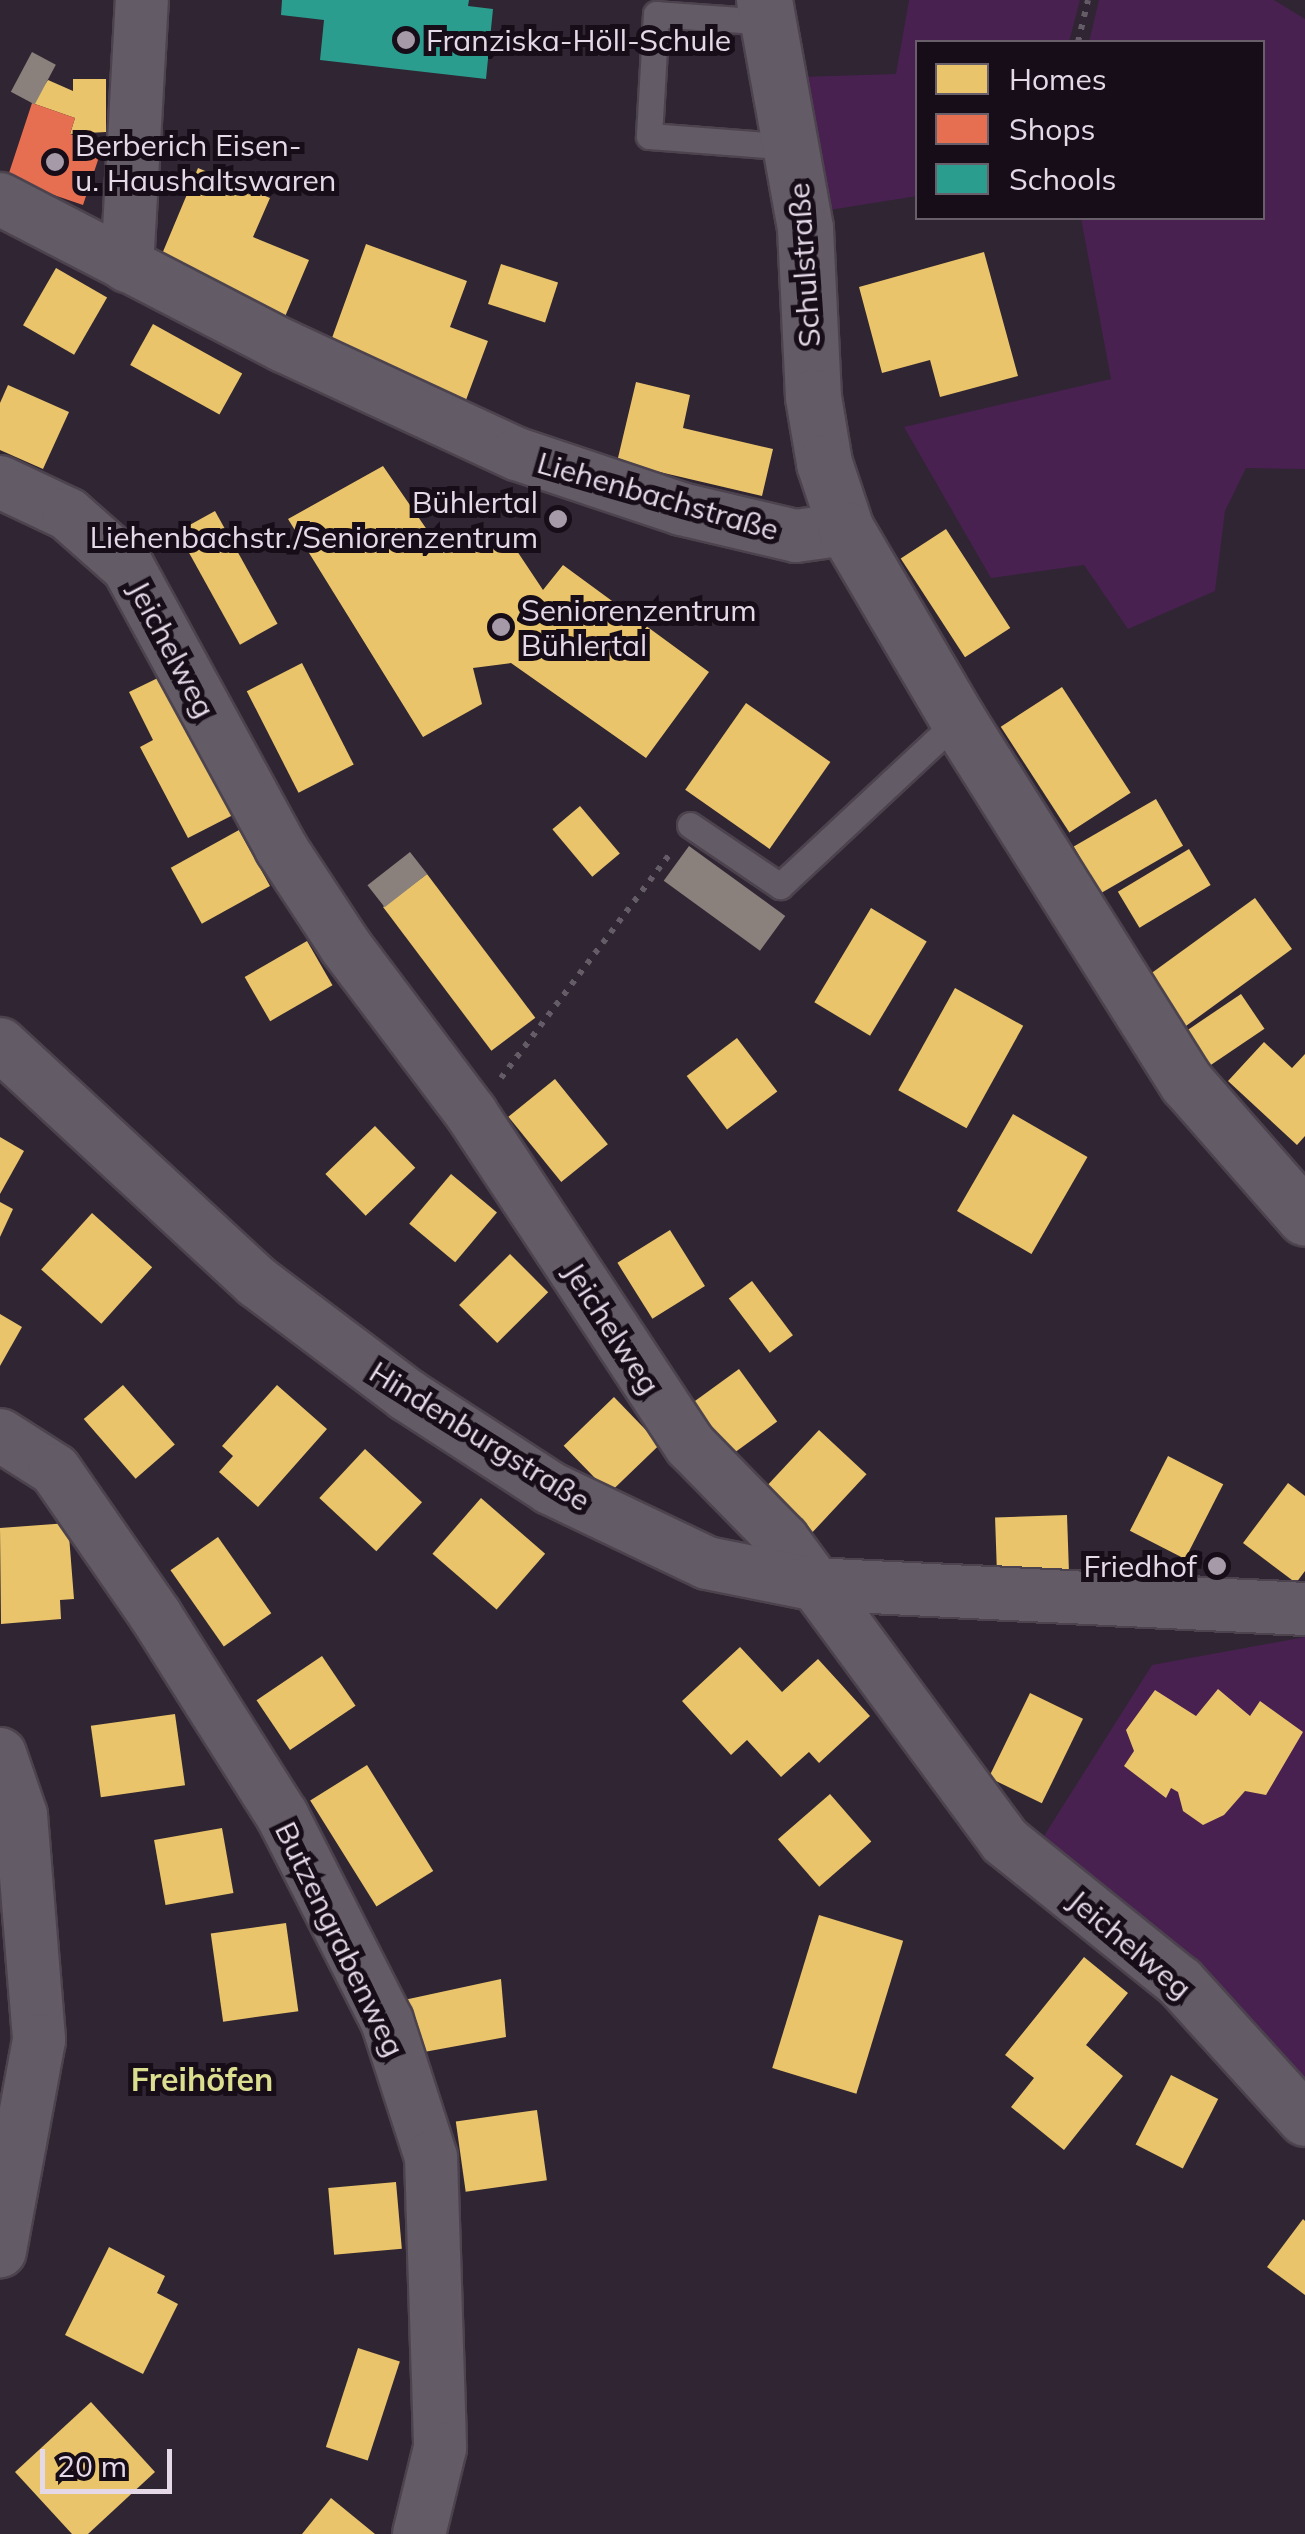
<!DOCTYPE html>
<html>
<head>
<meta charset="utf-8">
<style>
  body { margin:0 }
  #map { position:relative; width:1305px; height:2534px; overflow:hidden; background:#302532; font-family:Mulish,sans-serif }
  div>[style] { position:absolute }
  .green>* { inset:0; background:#482151 }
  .homes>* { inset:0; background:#e9c46a; transform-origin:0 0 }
  .shops>* { inset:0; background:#e76f51 }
  .schools>* { inset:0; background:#2a9d8f }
  .industry>* { inset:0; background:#8a817c; transform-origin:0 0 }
  .path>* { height:6px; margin-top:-3px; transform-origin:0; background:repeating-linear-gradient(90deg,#645c66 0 5px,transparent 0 13px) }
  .roads { filter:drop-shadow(2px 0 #4c434e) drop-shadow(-2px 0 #4c434e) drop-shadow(0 2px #4c434e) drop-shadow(0 -2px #4c434e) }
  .service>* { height:25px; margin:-12.5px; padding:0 12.5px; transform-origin:12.5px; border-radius:12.5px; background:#635b65 }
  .minor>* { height:52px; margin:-26px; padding:0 26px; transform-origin:26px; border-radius:26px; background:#635b65 }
  .tertiary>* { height:55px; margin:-27.5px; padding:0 27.5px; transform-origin:27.5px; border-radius:27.5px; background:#635b65 }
  .dots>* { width:28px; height:28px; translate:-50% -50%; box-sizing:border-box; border:5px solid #160d18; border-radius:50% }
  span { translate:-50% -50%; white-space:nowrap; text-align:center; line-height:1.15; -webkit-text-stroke:10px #160d18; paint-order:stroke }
  .poi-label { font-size:30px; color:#e5d9e8 }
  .left { translate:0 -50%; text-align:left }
  .right { translate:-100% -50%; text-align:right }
  .street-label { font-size:30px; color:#e5d9e8 }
  .neighbourhood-label { font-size:32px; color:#dbdd8f; font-weight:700 }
  .legend { position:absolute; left:915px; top:40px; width:350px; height:180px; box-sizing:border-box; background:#160d18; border:2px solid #695f6b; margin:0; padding:12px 18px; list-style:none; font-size:30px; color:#e5d9e8 }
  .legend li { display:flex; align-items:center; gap:20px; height:50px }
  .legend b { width:50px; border:2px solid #695f6b }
  .scale { position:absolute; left:40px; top:2449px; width:132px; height:45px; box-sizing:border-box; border:5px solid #e5d9e8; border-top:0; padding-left:12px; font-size:30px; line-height:35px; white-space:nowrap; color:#e5d9e8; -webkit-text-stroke:8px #160d18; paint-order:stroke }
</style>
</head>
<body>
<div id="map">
  <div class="green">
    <i style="clip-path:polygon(909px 0,1080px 0,1069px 42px,918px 42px,917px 196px,823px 211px,800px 77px,896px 74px)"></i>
    <i style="clip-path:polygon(1099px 0,1274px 0,1305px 19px,1305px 469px,1246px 468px,1225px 511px,1215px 591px,1128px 629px,1084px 565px,991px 578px,904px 427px,1111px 379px,1081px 218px,1262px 218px,1262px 42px,1089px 42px)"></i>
    <i style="clip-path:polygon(1305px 1637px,1305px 2094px,1228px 1996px,1044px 1836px,1152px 1665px)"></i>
  </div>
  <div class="homes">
    <i style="clip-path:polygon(73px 79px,106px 79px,106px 132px,70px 134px,75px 118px,32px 103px,48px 80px,73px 91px)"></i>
    <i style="clip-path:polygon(198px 168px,270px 198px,253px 237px,309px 260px,284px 319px,157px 266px)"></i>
    <i style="clip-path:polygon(366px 244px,467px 281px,450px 327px,488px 341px,466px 400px,328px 349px)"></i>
    <i style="clip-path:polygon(984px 252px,1018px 376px,940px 397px,930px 360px,882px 373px,859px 287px)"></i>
    <i style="left:501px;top:264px;width:60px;height:42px;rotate:18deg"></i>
    <i style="left:56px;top:268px;width:59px;height:66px;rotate:30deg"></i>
    <i style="left:153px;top:324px;width:102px;height:47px;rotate:29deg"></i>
    <i style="clip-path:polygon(636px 382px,690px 395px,683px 428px,773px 449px,762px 496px,617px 462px)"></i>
    <i style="clip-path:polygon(8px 385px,69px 412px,43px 469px,0 450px,0 403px)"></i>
    <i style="clip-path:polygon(383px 466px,441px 550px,485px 542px,515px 548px,543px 590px,563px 565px,709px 672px,646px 758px,511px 663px,473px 668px,482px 704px,423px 737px,288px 519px)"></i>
    <i style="left:215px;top:511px;width:129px;height:43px;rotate:61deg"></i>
    <i style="left:946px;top:529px;width:118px;height:54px;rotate:57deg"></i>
    <i style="left:302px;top:663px;width:114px;height:62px;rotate:63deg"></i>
    <i style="clip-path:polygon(162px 676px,233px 815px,188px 838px,140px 747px,153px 740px,129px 692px)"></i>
    <i style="left:1062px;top:687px;width:126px;height:73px;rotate:57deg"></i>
    <i style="left:746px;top:703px;width:103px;height:106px;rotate:35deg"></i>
    <i style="left:1156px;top:799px;width:54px;height:95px;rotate:60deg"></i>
    <i style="left:580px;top:806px;width:62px;height:36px;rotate:50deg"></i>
    <i style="left:239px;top:830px;width:64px;height:78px;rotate:61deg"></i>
    <i style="left:1189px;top:849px;width:42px;height:83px;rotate:59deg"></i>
    <i style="left:427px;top:874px;width:180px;height:55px;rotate:53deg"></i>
    <i style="left:1255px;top:898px;width:63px;height:132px;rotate:54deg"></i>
    <i style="left:871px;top:908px;width:65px;height:110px;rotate:31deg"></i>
    <i style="left:307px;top:941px;width:51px;height:72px;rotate:60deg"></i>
    <i style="left:955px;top:988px;width:78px;height:117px;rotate:29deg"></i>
    <i style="left:1241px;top:994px;width:42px;height:71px;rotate:56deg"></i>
    <i style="left:737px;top:1038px;width:67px;height:63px;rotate:53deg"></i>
    <i style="clip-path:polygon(1264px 1042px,1292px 1068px,1305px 1054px,1305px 1136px,1297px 1145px,1228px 1081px)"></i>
    <i style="left:555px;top:1079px;width:84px;height:60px;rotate:51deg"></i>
    <i style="left:1013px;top:1114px;width:86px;height:112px;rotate:30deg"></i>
    <i style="left:375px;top:1126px;width:58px;height:69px;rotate:46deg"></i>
    <i style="clip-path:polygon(0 1137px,24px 1151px,0 1194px)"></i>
    <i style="left:451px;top:1174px;width:60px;height:65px;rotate:40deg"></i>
    <i style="clip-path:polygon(0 1202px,13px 1209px,0 1237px)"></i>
    <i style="left:92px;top:1213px;width:81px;height:76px;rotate:42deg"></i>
    <i style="left:670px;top:1230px;width:66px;height:62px;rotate:58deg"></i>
    <i style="left:510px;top:1254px;width:54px;height:72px;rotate:45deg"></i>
    <i style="left:752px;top:1281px;width:68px;height:29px;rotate:53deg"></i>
    <i style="clip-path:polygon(0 1314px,22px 1327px,0 1366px)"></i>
    <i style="left:739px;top:1369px;width:65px;height:71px;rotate:54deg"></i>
    <i style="left:123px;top:1385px;width:79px;height:52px;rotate:49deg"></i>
    <i style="clip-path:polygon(277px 1385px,327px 1429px,258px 1507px,219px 1472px,233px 1456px,222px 1446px)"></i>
    <i style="left:614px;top:1397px;width:66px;height:70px;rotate:46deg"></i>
    <i style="left:819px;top:1430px;width:65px;height:79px;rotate:43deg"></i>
    <i style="left:365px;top:1449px;width:78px;height:67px;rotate:43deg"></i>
    <i style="left:1168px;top:1456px;width:62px;height:84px;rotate:27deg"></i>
    <i style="clip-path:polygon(1288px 1483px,1305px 1496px,1305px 1571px,1296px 1583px,1243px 1543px)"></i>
    <i style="left:481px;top:1498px;width:85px;height:74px;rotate:41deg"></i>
    <i style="left:1067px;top:1515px;width:64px;height:72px;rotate:88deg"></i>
    <i style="clip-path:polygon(68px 1523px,74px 1599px,60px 1600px,61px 1619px,1px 1624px,0 1528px)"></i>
    <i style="left:218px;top:1537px;width:93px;height:58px;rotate:55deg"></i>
    <i style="clip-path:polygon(740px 1647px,782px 1692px,818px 1659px,870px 1716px,819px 1763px,809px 1752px,781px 1777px,747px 1740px,731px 1755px,682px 1701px)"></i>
    <i style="left:322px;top:1656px;width:60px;height:79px;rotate:56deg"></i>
    <i style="clip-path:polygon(1218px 1689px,1250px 1716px,1260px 1701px,1303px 1732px,1266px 1795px,1245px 1791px,1224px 1815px,1203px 1825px,1183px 1811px,1178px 1792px,1171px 1788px,1166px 1798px,1124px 1766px,1134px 1751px,1126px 1730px,1155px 1690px,1196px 1716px)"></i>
    <i style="left:1030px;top:1693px;width:59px;height:94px;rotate:26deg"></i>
    <i style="left:175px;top:1714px;width:72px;height:85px;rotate:82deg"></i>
    <i style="left:367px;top:1765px;width:125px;height:67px;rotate:58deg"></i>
    <i style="left:830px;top:1794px;width:63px;height:69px;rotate:49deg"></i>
    <i style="left:222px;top:1828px;width:66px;height:69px;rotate:80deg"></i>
    <i style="left:819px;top:1915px;width:88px;height:160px;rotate:17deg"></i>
    <i style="left:286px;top:1923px;width:89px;height:76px;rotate:82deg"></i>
    <i style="clip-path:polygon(1084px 1957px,1128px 1993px,1086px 2045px,1123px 2076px,1064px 2150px,1011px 2107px,1034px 2078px,1005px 2055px)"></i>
    <i style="clip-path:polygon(501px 1979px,506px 2037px,424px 2052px,404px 2000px)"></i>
    <i style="left:1171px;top:2075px;width:53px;height:78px;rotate:27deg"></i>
    <i style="left:537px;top:2110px;width:71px;height:82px;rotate:82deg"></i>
    <i style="left:396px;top:2182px;width:67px;height:68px;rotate:85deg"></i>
    <i style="clip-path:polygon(1303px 2219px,1305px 2221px,1305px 2295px,1267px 2267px)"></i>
    <i style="clip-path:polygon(109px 2247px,165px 2276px,157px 2293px,178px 2304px,143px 2374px,65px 2335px)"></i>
    <i style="left:358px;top:2348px;width:44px;height:104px;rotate:18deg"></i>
    <i style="clip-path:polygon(91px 2402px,155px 2472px,88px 2534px,72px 2534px,15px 2472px)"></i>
    <i style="clip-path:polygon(331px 2498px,375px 2534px,302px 2534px)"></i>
  </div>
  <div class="shops">
    <i style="clip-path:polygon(32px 103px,75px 118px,70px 134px,103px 145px,83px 205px,7px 179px)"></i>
  </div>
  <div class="schools">
    <i style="clip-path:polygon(282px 0,469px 0,468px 6px,493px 9px,486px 79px,320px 60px,324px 20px,281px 15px)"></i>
  </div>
  <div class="industry">
    <i style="left:32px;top:52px;width:27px;height:45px;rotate:28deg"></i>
    <i style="left:689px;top:846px;width:119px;height:43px;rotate:36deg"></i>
    <i style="left:410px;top:852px;width:28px;height:54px;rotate:52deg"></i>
  </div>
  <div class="path">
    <i style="left:1078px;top:42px;width:43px;rotate:-76.6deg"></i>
    <i style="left:501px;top:1078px;width:283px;rotate:-53deg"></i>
  </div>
  <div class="roads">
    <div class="service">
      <i style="left:769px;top:22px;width:113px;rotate:-176deg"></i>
      <i style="left:656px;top:14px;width:122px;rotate:93.3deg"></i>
      <i style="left:649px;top:136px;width:144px;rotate:4.4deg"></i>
      <i style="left:690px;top:825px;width:109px;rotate:34.1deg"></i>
      <i style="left:780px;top:886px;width:243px;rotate:-43deg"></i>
    </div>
    <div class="minor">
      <i style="left:0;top:199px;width:320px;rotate:27.4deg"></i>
      <i style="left:284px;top:346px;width:257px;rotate:24.9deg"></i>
      <i style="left:517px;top:454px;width:173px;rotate:18.5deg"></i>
      <i style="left:681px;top:509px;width:118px;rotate:13.2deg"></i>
      <i style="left:796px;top:536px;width:50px;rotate:-8deg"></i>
      <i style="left:127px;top:266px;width:266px;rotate:-86.8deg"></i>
      <i style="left:0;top:482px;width:75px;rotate:25.2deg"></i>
      <i style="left:68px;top:514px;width:80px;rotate:41.5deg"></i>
      <i style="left:128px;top:567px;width:320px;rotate:61.4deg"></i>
      <i style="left:281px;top:848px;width:118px;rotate:56.7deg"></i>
      <i style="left:346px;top:947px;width:208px;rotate:53deg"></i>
      <i style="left:471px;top:1113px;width:398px;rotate:56.6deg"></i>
      <i style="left:690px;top:1445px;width:133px;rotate:45.6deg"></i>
      <i style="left:783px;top:1540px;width:374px;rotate:53.6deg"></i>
      <i style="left:1005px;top:1841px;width:225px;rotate:38.9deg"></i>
      <i style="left:1180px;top:1982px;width:186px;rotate:47.8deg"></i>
      <i style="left:0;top:1044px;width:350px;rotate:42.8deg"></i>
      <i style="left:257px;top:1282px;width:188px;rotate:37deg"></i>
      <i style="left:407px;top:1395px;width:171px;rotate:33deg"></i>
      <i style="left:550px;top:1488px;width:174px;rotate:25.5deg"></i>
      <i style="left:707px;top:1563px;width:107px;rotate:11.3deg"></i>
      <i style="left:812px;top:1584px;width:494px;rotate:2.9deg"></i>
      <i style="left:0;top:1435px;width:65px;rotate:32.5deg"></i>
      <i style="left:55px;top:1470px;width:178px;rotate:55.3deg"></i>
      <i style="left:156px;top:1616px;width:236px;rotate:57.7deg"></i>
      <i style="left:282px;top:1815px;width:231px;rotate:63deg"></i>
      <i style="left:387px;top:2021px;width:143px;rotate:72.1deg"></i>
      <i style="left:431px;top:2157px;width:291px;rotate:88.2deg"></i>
      <i style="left:440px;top:2448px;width:89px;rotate:103.7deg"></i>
      <i style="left:0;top:1754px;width:65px;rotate:71deg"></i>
      <i style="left:21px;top:1815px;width:226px;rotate:85.4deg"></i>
      <i style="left:39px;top:2040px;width:215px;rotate:100.5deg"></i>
    </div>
    <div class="tertiary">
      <i style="left:764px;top:0;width:232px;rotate:79.8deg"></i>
      <i style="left:805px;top:228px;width:169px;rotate:87.3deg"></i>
      <i style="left:813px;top:397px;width:67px;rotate:80.5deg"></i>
      <i style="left:824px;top:463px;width:70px;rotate:71.6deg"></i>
      <i style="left:846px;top:529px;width:221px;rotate:59.6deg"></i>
      <i style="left:958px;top:720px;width:429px;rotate:57.8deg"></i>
      <i style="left:1187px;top:1083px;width:179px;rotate:48.8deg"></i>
    </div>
  </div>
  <div class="dots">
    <i style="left:406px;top:40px;background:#a69aa8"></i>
    <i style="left:55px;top:162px;background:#a69aa8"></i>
    <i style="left:558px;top:519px;background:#a69aa8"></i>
    <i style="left:501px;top:627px;background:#a69aa8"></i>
    <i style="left:1217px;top:1566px;background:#a69aa8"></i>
  </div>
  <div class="poi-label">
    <span class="left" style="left:426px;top:40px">Franziska-Höll-Schule</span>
    <span class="left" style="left:75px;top:162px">Berberich Eisen-<br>u. Haushaltswaren</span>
    <span class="right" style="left:538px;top:519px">Bühlertal<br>Liehenbachstr./Seniorenzentrum</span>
    <span class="left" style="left:521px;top:627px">Seniorenzentrum<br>Bühlertal</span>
    <span class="right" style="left:1197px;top:1566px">Friedhof</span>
  </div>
  <div class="street-label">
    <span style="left:804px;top:265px;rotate:-94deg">Schulstraße</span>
    <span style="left:658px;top:496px;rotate:16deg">Liehenbachstraße</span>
    <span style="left:172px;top:649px;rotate:62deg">Jeichelweg</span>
    <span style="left:612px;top:1328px;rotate:57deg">Jeichelweg</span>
    <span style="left:480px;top:1436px;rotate:32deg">Hindenburgstraße</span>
    <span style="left:340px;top:1939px;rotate:64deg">Butzengrabenweg</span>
    <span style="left:1130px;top:1944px;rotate:40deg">Jeichelweg</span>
  </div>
  <div class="neighbourhood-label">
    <span style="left:202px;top:2079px">Freihöfen</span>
  </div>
  <ul class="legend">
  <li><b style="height:28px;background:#e9c46a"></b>Homes</li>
  <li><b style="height:28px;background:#e76f51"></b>Shops</li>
  <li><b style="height:28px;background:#2a9d8f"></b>Schools</li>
  </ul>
  <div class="scale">20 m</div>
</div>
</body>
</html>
